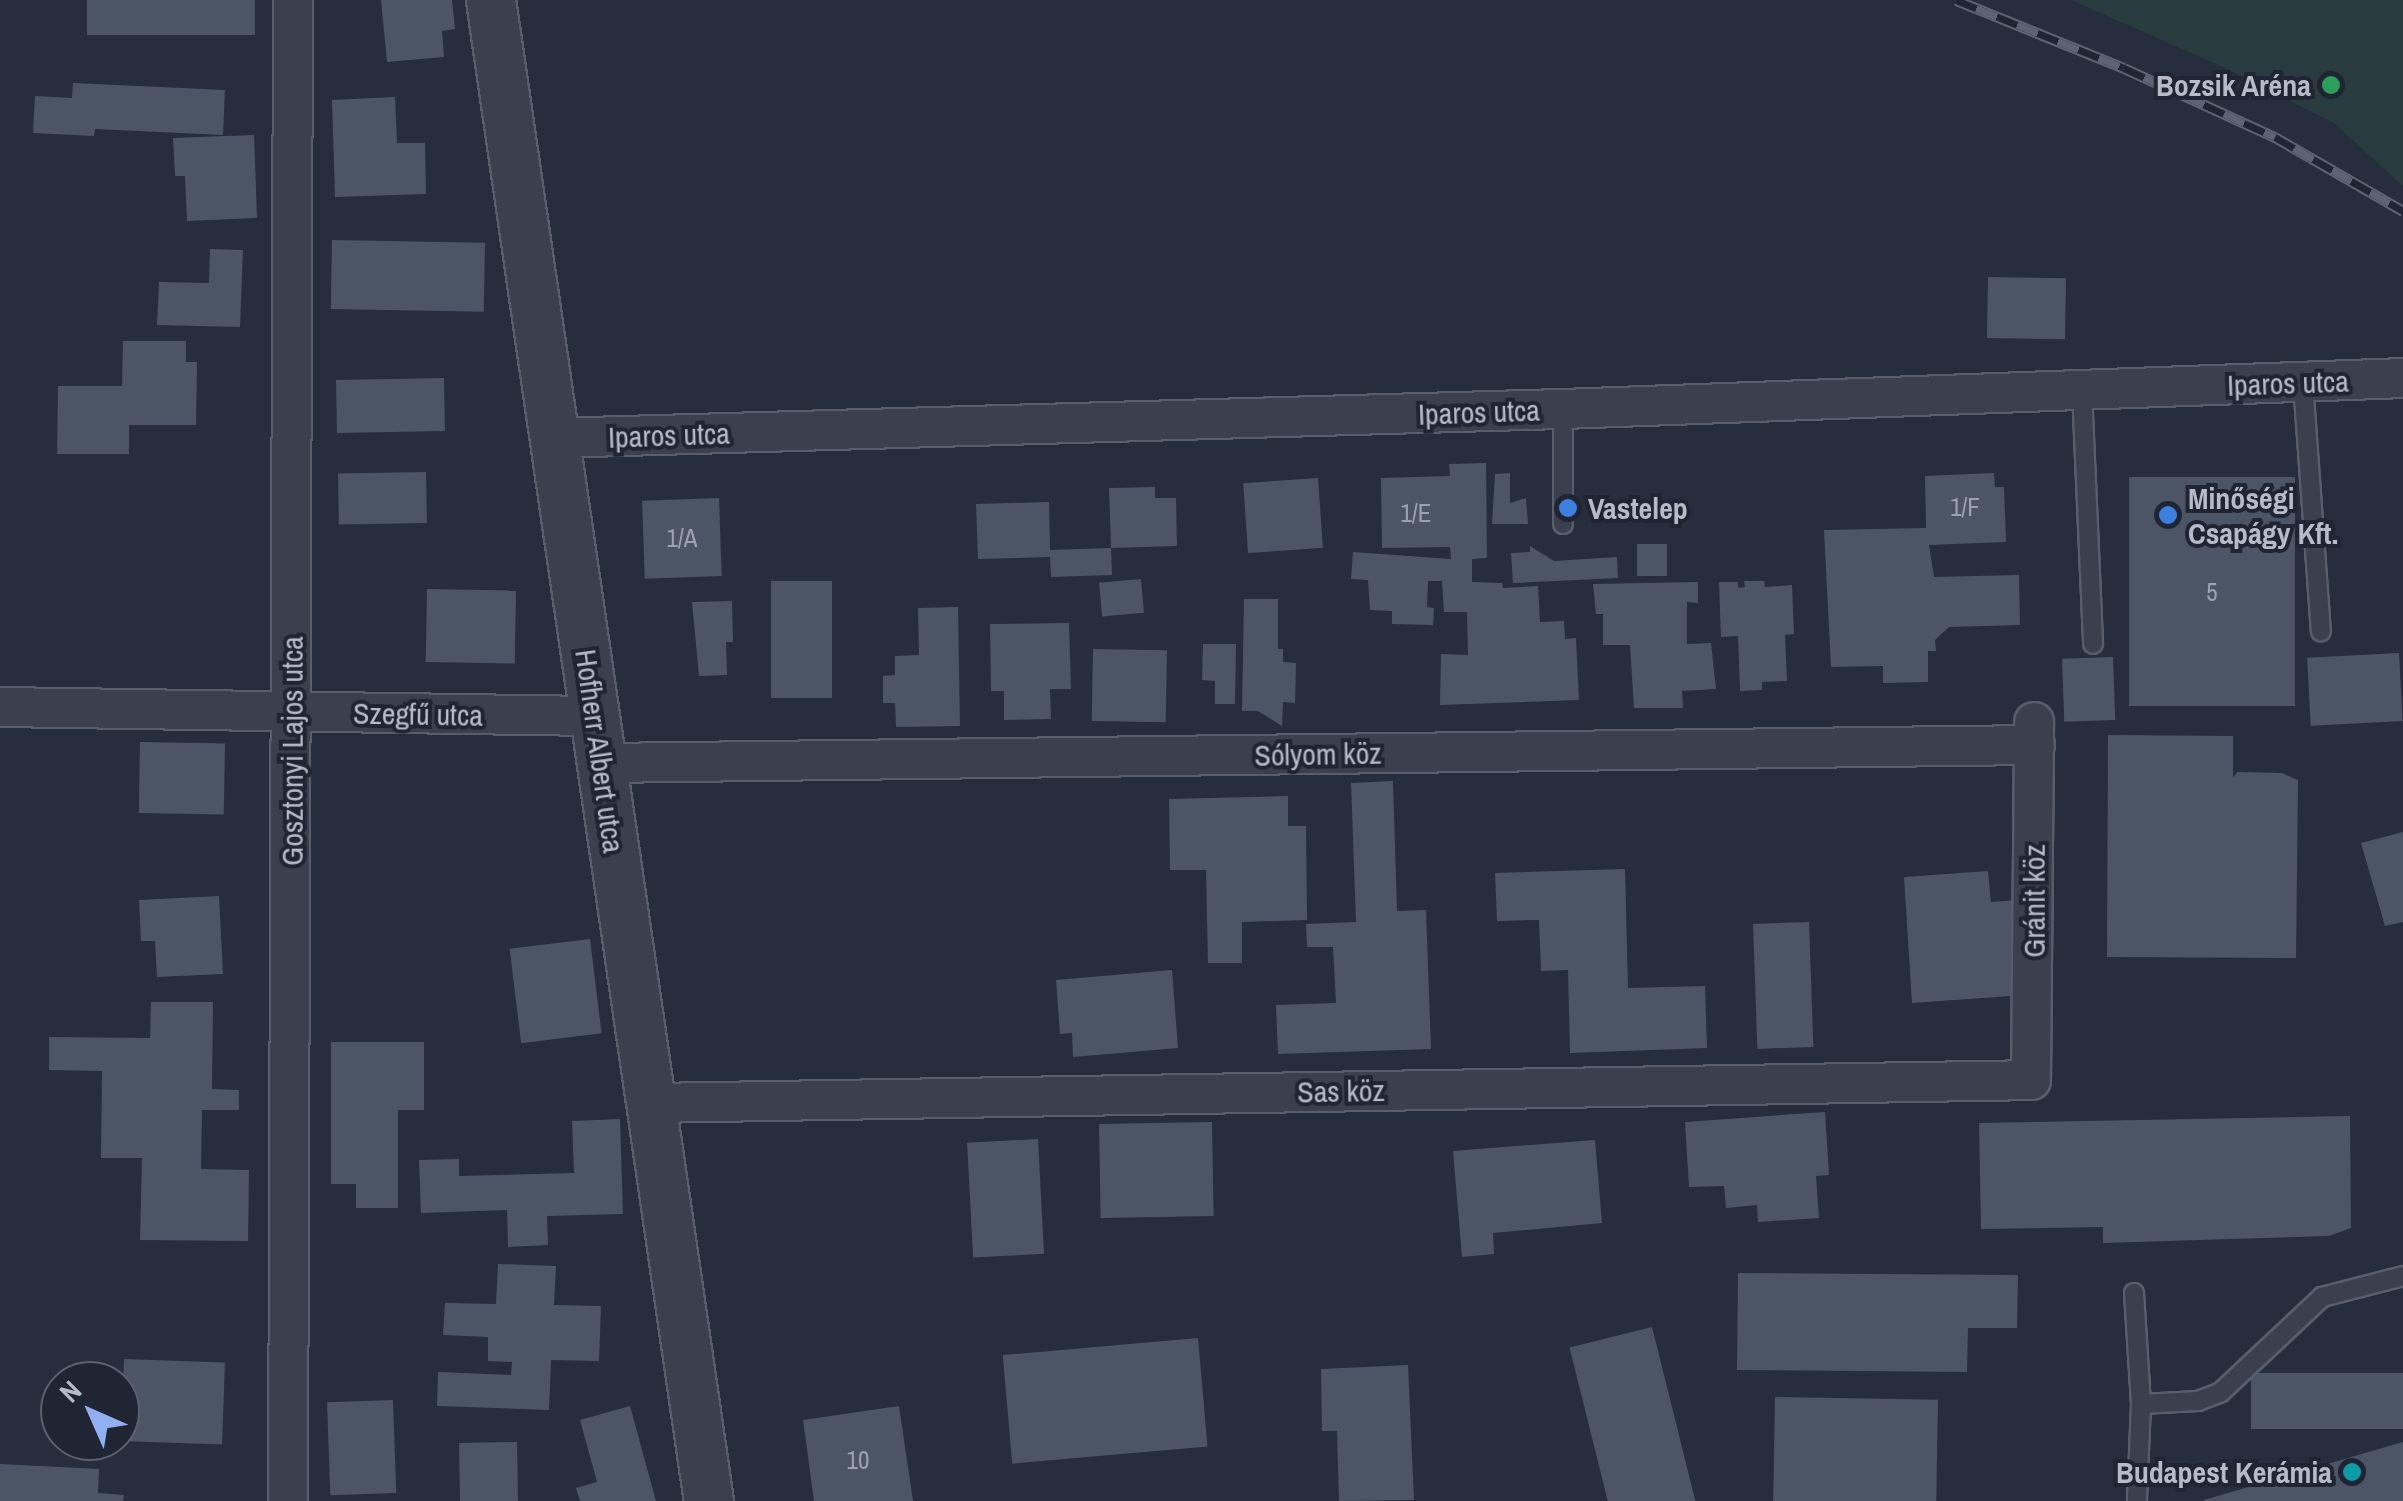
<!DOCTYPE html>
<html>
<head>
<meta charset="utf-8">
<style>
  body { margin:0 }
  #map { position:relative; width:2403px; height:1501px; overflow:hidden; background:#262e3d; font-family:"Archivo Narrow",sans-serif }
  div>[style] { position:absolute }
  .green>* { inset:0; background:#293b3f }
  .building>* { inset:0; background:#4c5565; transform-origin:0 0 }
  .roads { filter:drop-shadow(2px 0 #585e6b) drop-shadow(-2px 0 #585e6b) drop-shadow(0 2px #585e6b) drop-shadow(0 -2px #585e6b) }
  .service>* { height:18px; margin:-9px; padding:0 9px; transform-origin:9px; border-radius:9px; background:#3a404d }
  .minor>* { height:38px; margin:-19px; padding:0 19px; transform-origin:19px; border-radius:19px; background:#3a404d }
  .tertiary>* { height:48px; margin:-24px; padding:0 24px; transform-origin:24px; border-radius:24px; background:#3a404d }
  .rail>* { height:11px; margin-top:-5.5px; transform-origin:0; background:repeating-linear-gradient(90deg,#1f2532 0 22px,#5c6474 0 44px); box-sizing:border-box; border-block:2px solid #5c6474 }
  .dots>* { width:28px; height:28px; translate:-50% -50%; box-sizing:border-box; border:5px solid #1f2532; border-radius:50% }
  span { translate:-50% -50%; white-space:nowrap; text-align:center; line-height:1.15; -webkit-text-stroke:8px #1f2532; paint-order:stroke }
  .number-label { font-size:25px; color:#9ca2af }
  .number-label span { -webkit-text-stroke-width:0 }
  .poi-label { font-size:30px; color:#b6bbc8; font-weight:700 }
  .right { translate:-100% -50%; text-align:right }
  .left { translate:0 -50%; text-align:left }
  .street-label { font-size:30px; color:#b6bbc8 }
  .north { position:absolute; left:40px; top:1361px; width:100px; height:100px; box-sizing:border-box; background:#1f2532; border:2px solid #5b616e; border-radius:50%; rotate:315deg; font-size:28px; font-weight:700; line-height:40px; text-align:center; color:#b6bbc8 }
  .north::after { content:''; display:block; margin:auto; width:35px; height:45px; background:#92aff1; clip-path:polygon(50% 0,100% 100%,50% 72%,0 100%) }
</style>
</head>
<body>
<div id="map">
  <div class="green">
    <i style="clip-path:polygon(2071px 0,2403px 0,2403px 186px,2334px 123px,2221px 66px)"></i>
  </div>
  <div class="building">
    <i style="left:87px;top:0;width:168px;height:35px"></i>
    <i style="clip-path:polygon(381px 0,452px 0,455px 29px,442px 31px,444px 57px,387px 62px)"></i>
    <i style="clip-path:polygon(73px 83px,225px 90px,223px 135px,95px 129px,94px 136px,33px 133px,35px 96px,72px 98px)"></i>
    <i style="clip-path:polygon(395px 97px,397px 143px,425px 143px,426px 194px,335px 197px,332px 100px)"></i>
    <i style="clip-path:polygon(254px 135px,257px 218px,187px 221px,185px 176px,175px 176px,173px 138px)"></i>
    <i style="left:332px;top:240px;width:153px;height:69px;rotate:1deg"></i>
    <i style="clip-path:polygon(210px 249px,243px 250px,240px 327px,157px 325px,159px 282px,209px 283px)"></i>
    <i style="left:1988px;top:277px;width:78px;height:61px;rotate:1deg"></i>
    <i style="clip-path:polygon(123px 341px,186px 341px,186px 362px,197px 362px,196px 425px,129px 425px,129px 454px,57px 454px,58px 386px,122px 386px)"></i>
    <i style="left:444px;top:378px;width:53px;height:108px;rotate:89deg"></i>
    <i style="clip-path:polygon(1486px 463px,1487px 558px,1472px 559px,1472px 582px,1502px 583px,1503px 588px,1538px 586px,1540px 622px,1564px 621px,1565px 639px,1576px 638px,1579px 700px,1440px 705px,1441px 654px,1468px 655px,1467px 612px,1444px 612px,1442px 581px,1428px 581px,1427px 607px,1434px 608px,1433px 625px,1392px 624px,1392px 611px,1370px 610px,1368px 580px,1351px 579px,1353px 552px,1451px 559px,1450px 547px,1382px 548px,1381px 478px,1450px 476px,1449px 464px)"></i>
    <i style="left:426px;top:472px;width:51px;height:88px;rotate:89deg"></i>
    <i style="clip-path:polygon(1510px 473px,1510px 503px,1526px 498px,1528px 524px,1492px 524px,1495px 474px)"></i>
    <i style="clip-path:polygon(1994px 473px,1995px 487px,2004px 487px,2006px 542px,1929px 545px,1934px 577px,2019px 575px,2020px 625px,1949px 627px,1935px 640px,1936px 651px,1928px 651px,1928px 682px,1883px 683px,1883px 666px,1831px 667px,1824px 530px,1926px 528px,1925px 476px)"></i>
    <i style="left:2129px;top:477px;width:166px;height:229px"></i>
    <i style="left:1318px;top:478px;width:70px;height:75px;rotate:86deg"></i>
    <i style="clip-path:polygon(1155px 487px,1155px 498px,1176px 498px,1177px 546px,1111px 548px,1109px 488px)"></i>
    <i style="left:719px;top:498px;width:78px;height:77px;rotate:88deg"></i>
    <i style="clip-path:polygon(1049px 502px,1050px 550px,1111px 548px,1112px 575px,1051px 577px,1050px 557px,978px 559px,976px 504px)"></i>
    <i style="left:1667px;top:544px;width:32px;height:30px;rotate:90deg"></i>
    <i style="clip-path:polygon(1530px 546px,1554px 561px,1617px 557px,1618px 578px,1513px 583px,1511px 553px,1530px 552px)"></i>
    <i style="left:1141px;top:579px;width:34px;height:42px;rotate:85deg"></i>
    <i style="left:832px;top:581px;width:117px;height:61px;rotate:90deg"></i>
    <i style="clip-path:polygon(1744px 581px,1764px 581px,1765px 587px,1792px 585px,1794px 634px,1785px 635px,1787px 681px,1762px 682px,1762px 690px,1740px 691px,1738px 636px,1721px 637px,1719px 582px,1738px 582px,1738px 588px,1745px 587px)"></i>
    <i style="clip-path:polygon(1698px 582px,1698px 603px,1687px 602px,1687px 644px,1711px 643px,1716px 689px,1682px 691px,1683px 708px,1634px 708px,1630px 645px,1603px 645px,1603px 614px,1596px 614px,1593px 584px)"></i>
    <i style="left:427px;top:589px;width:89px;height:73px;rotate:1deg"></i>
    <i style="clip-path:polygon(1244px 599px,1278px 599px,1278px 649px,1283px 649px,1283px 662px,1296px 663px,1295px 703px,1283px 702px,1282px 726px,1258px 711px,1242px 711px)"></i>
    <i style="clip-path:polygon(732px 601px,733px 642px,726px 642px,727px 675px,699px 676px,692px 602px)"></i>
    <i style="clip-path:polygon(958px 607px,960px 726px,896px 727px,895px 703px,883px 703px,883px 676px,895px 675px,895px 656px,919px 655px,918px 608px)"></i>
    <i style="clip-path:polygon(1069px 623px,1071px 689px,1050px 689px,1051px 719px,1004px 720px,1004px 691px,991px 691px,990px 624px)"></i>
    <i style="clip-path:polygon(1203px 644px,1236px 644px,1235px 704px,1215px 704px,1215px 681px,1202px 680px)"></i>
    <i style="left:1093px;top:649px;width:74px;height:72px;rotate:1deg"></i>
    <i style="left:2399px;top:653px;width:68px;height:92px;rotate:87deg"></i>
    <i style="left:2113px;top:657px;width:63px;height:51px;rotate:88deg"></i>
    <i style="clip-path:polygon(2108px 735px,2233px 736px,2233px 777px,2238px 772px,2282px 773px,2298px 780px,2296px 958px,2107px 957px)"></i>
    <i style="left:140px;top:742px;width:85px;height:71px;rotate:1deg"></i>
    <i style="clip-path:polygon(1393px 781px,1397px 911px,1426px 910px,1431px 1049px,1278px 1054px,1276px 1005px,1336px 1003px,1333px 947px,1307px 947px,1306px 924px,1356px 922px,1351px 783px)"></i>
    <i style="clip-path:polygon(1288px 796px,1288px 826px,1306px 826px,1307px 920px,1242px 922px,1242px 963px,1208px 963px,1206px 870px,1170px 870px,1169px 799px)"></i>
    <i style="clip-path:polygon(2403px 832px,2403px 922px,2385px 926px,2361px 843px)"></i>
    <i style="clip-path:polygon(1625px 869px,1628px 988px,1705px 986px,1707px 1048px,1570px 1053px,1568px 970px,1541px 971px,1539px 920px,1497px 921px,1495px 873px)"></i>
    <i style="clip-path:polygon(1988px 871px,1991px 902px,2018px 900px,2025px 995px,1912px 1003px,1904px 877px)"></i>
    <i style="clip-path:polygon(219px 896px,223px 974px,157px 977px,155px 941px,141px 941px,139px 900px)"></i>
    <i style="left:1809px;top:922px;width:125px;height:56px;rotate:88deg"></i>
    <i style="left:590px;top:939px;width:95px;height:81px;rotate:83deg"></i>
    <i style="clip-path:polygon(1172px 970px,1178px 1048px,1073px 1057px,1072px 1033px,1060px 1034px,1056px 980px)"></i>
    <i style="clip-path:polygon(151px 1002px,213px 1002px,212px 1089px,239px 1090px,239px 1110px,202px 1110px,201px 1169px,249px 1170px,248px 1241px,140px 1240px,142px 1158px,101px 1158px,102px 1071px,49px 1070px,49px 1037px,150px 1038px)"></i>
    <i style="clip-path:polygon(331px 1042px,424px 1042px,424px 1110px,398px 1110px,398px 1208px,356px 1208px,356px 1184px,331px 1184px)"></i>
    <i style="clip-path:polygon(1825px 1112px,1829px 1175px,1816px 1176px,1819px 1218px,1758px 1222px,1757px 1205px,1726px 1208px,1724px 1186px,1689px 1187px,1685px 1122px)"></i>
    <i style="clip-path:polygon(2350px 1116px,2351px 1228px,2329px 1236px,2103px 1243px,2103px 1227px,1981px 1229px,1979px 1123px)"></i>
    <i style="clip-path:polygon(620px 1119px,623px 1214px,547px 1216px,548px 1245px,508px 1247px,507px 1210px,421px 1213px,419px 1160px,459px 1159px,459px 1176px,574px 1173px,572px 1121px)"></i>
    <i style="left:1212px;top:1122px;width:94px;height:113px;rotate:89deg"></i>
    <i style="left:1038px;top:1139px;width:115px;height:71px;rotate:87deg"></i>
    <i style="clip-path:polygon(1595px 1140px,1602px 1223px,1493px 1233px,1494px 1254px,1462px 1257px,1453px 1151px)"></i>
    <i style="clip-path:polygon(498px 1264px,556px 1266px,554px 1305px,601px 1306px,599px 1361px,551px 1360px,549px 1410px,437px 1406px,438px 1372px,511px 1375px,512px 1362px,488px 1361px,488px 1337px,443px 1335px,445px 1303px,496px 1304px)"></i>
    <i style="clip-path:polygon(1738px 1273px,2018px 1275px,2017px 1328px,1968px 1328px,1967px 1372px,1737px 1370px)"></i>
    <i style="left:1652px;top:1327px;width:179px;height:85px;rotate:76deg"></i>
    <i style="left:1198px;top:1338px;width:109px;height:196px;rotate:85deg"></i>
    <i style="left:124px;top:1359px;width:101px;height:82px;rotate:2deg"></i>
    <i style="clip-path:polygon(1408px 1365px,1414px 1500px,1339px 1501px,1337px 1431px,1322px 1431px,1321px 1369px)"></i>
    <i style="left:2403px;top:1373px;width:56px;height:152px;rotate:90deg"></i>
    <i style="left:1775px;top:1397px;width:163px;height:104px;rotate:1deg"></i>
    <i style="left:393px;top:1400px;width:93px;height:66px;rotate:88deg"></i>
    <i style="clip-path:polygon(630px 1406px,656px 1501px,580px 1501px,576px 1488px,597px 1482px,580px 1420px)"></i>
    <i style="clip-path:polygon(899px 1406px,913px 1501px,814px 1501px,803px 1420px)"></i>
    <i style="left:517px;top:1442px;width:59px;height:58px;rotate:89deg"></i>
    <i style="clip-path:polygon(2403px 1442px,2403px 1501px,2204px 1501px,2204px 1500px)"></i>
    <i style="clip-path:polygon(0 1464px,99px 1469px,98px 1493px,124px 1495px,123px 1501px,0 1501px)"></i>
  </div>
  <div class="roads">
    <div class="service">
      <i style="left:2303px;top:382px;width:250px;rotate:85.9deg"></i>
      <i style="left:2082px;top:390px;width:254px;rotate:87.5deg"></i>
      <i style="left:1563px;top:524px;width:115px;rotate:-90deg"></i>
      <i style="left:2134px;top:1293px;width:111px;rotate:86.4deg"></i>
      <i style="left:2141px;top:1404px;width:97px;rotate:92.4deg"></i>
      <i style="left:2141px;top:1404px;width:57px;rotate:-3deg"></i>
      <i style="left:2198px;top:1401px;width:25px;rotate:-21deg"></i>
      <i style="left:2221px;top:1392px;width:139px;rotate:-43.2deg"></i>
      <i style="left:2322px;top:1297px;width:84px;rotate:-14.5deg"></i>
    </div>
    <div class="minor">
      <i style="left:554px;top:438px;width:1009px;rotate:-1.65deg"></i>
      <i style="left:1563px;top:409px;width:841px;rotate:-2.11deg"></i>
      <i style="left:0;top:707px;width:595px;rotate:0.87deg"></i>
      <i style="left:602px;top:763px;width:1433px;rotate:-0.72deg"></i>
      <i style="left:651px;top:1103px;width:1380px;rotate:-0.95deg"></i>
      <i style="left:2031px;top:1080px;width:358px;rotate:-89.5deg"></i>
      <i style="left:288px;top:1501px;width:1501px;rotate:-89.81deg"></i>
    </div>
    <div class="tertiary">
      <i style="left:491px;top:0;width:1517px;rotate:81.74deg"></i>
    </div>
  </div>
  <div class="rail">
    <i style="left:1956px;top:0;width:181px;rotate:22deg"></i>
    <i style="left:2124px;top:68px;width:166px;rotate:24.6deg"></i>
    <i style="left:2275px;top:137px;width:148px;rotate:30deg"></i>
  </div>
  <div class="dots">
    <i style="left:2331px;top:85px;background:#2e9e5b"></i>
    <i style="left:1568px;top:508px;background:#3f7fe0"></i>
    <i style="left:2168px;top:515px;background:#3f7fe0"></i>
    <i style="left:2352px;top:1472px;background:#0f9aa8"></i>
  </div>
  <div class="number-label">
    <span style="left:1965px;top:507px">1/F</span>
    <span style="left:1416px;top:513px">1/E</span>
    <span style="left:682px;top:538px">1/A</span>
    <span style="left:2212px;top:592px">5</span>
    <span style="left:858px;top:1460px">10</span>
  </div>
  <div class="poi-label">
    <span class="right" style="left:2311px;top:85px">Bozsik Aréna</span>
    <span class="left" style="left:2188px;top:515px">Minőségi<br>Csapágy Kft.</span>
    <span class="left" style="left:1588px;top:508px">Vastelep</span>
    <span class="right" style="left:2332px;top:1472px">Budapest Kerámia</span>
  </div>
  <div class="street-label">
    <span style="left:2288px;top:383px;rotate:-2deg">Iparos utca</span>
    <span style="left:1479px;top:412px;rotate:-2deg">Iparos utca</span>
    <span style="left:669px;top:435px;rotate:-2deg">Iparos utca</span>
    <span style="left:418px;top:714px;rotate:1deg">Szegfű utca</span>
    <span style="left:292px;top:751px;rotate:-90deg">Gosztonyi Lajos utca</span>
    <span style="left:600px;top:751px;rotate:82deg">Hofherr Albert utca</span>
    <span style="left:1318px;top:754px;rotate:-1deg">Sólyom köz</span>
    <span style="left:2034px;top:901px;rotate:-90deg">Gránit köz</span>
    <span style="left:1341px;top:1091px;rotate:-1deg">Sas köz</span>
  </div>
  <div class="north">N</div>
</div>
</body>
</html>
